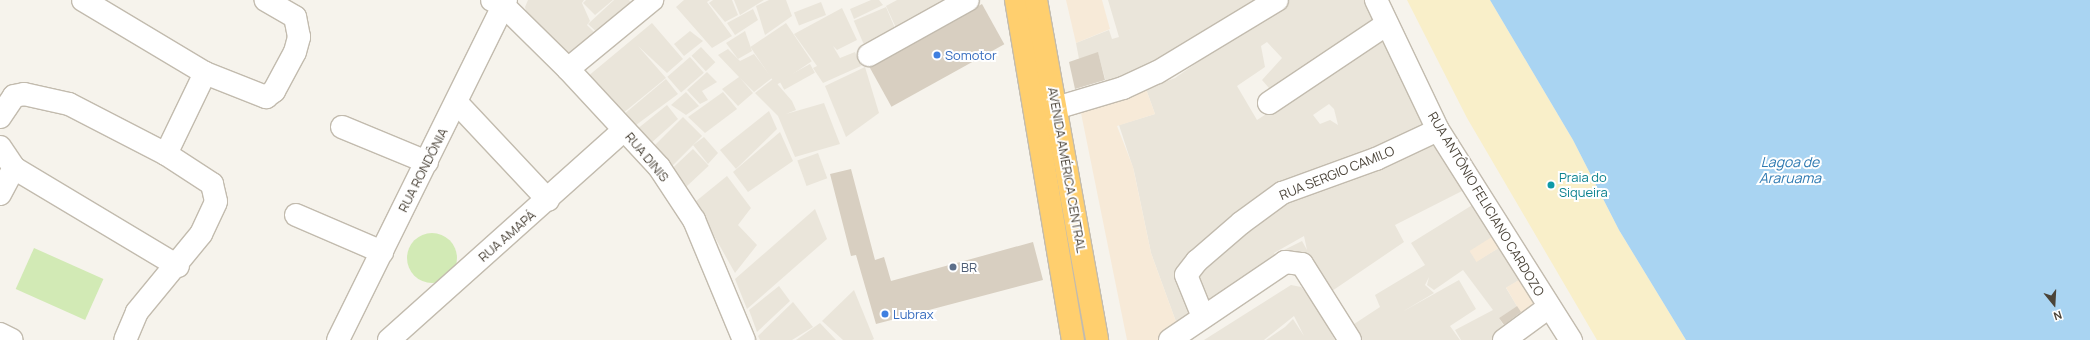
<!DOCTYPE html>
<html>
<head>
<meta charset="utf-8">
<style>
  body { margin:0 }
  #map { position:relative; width:2090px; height:340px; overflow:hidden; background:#f6f3ec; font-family:Manrope,sans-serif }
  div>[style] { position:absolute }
  .residential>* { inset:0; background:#eae5da; transform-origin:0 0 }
  .commercial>* { inset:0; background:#f7ead8; transform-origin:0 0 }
  .green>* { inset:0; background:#d2eab5; transform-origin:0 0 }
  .round { border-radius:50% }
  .sand>* { inset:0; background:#f9efc9 }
  .water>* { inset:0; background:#a9d4f2 }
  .building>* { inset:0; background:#d8cfc1; transform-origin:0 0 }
  .roads { filter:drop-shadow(1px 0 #c2bbae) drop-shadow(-1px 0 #c2bbae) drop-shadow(0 1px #c2bbae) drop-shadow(0 -1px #c2bbae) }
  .minor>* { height:22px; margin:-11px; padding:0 11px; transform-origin:11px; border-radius:11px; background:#fff }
  .highway>* { height:22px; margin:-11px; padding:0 11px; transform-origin:11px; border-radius:11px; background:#ffcf6e }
  .dots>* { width:11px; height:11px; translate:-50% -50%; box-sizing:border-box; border:2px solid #fff; border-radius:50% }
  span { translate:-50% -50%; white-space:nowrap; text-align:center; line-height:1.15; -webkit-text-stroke:4px #fff; paint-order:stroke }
  .shop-label { font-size:13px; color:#366cbe }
  .left { translate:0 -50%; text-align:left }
  .street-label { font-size:13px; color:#4b4439 }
  .culture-label { font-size:13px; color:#0d838f }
  .service-label { font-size:13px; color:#4e5e75 }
  .water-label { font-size:14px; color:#2e7ab2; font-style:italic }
  .north { position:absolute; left:2034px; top:284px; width:40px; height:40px; -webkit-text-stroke:3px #fff; paint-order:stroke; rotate:162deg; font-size:11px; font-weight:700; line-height:16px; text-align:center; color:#4b4439 }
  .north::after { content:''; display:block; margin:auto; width:14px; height:18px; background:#4b4439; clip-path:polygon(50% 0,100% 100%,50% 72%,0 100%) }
</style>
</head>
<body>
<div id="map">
  <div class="residential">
    <i style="clip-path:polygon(528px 0,584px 0,582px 3px,590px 21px,587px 25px,601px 39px,571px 64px,528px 18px,525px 7px)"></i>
    <i style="clip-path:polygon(586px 0,613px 0,595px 15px,583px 3px)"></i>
    <i style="clip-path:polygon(614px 0,629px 0,636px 9px,602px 37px,588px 24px)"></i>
    <i style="clip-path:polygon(684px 0,710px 0,707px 2px,732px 36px,712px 48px,676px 7px)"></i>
    <i style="clip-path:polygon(713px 0,732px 0,738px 15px,725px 22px,709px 3px)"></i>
    <i style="clip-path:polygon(734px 0,764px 0,740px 15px)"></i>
    <i style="clip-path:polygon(769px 0,786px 0,792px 16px,765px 35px,756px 6px)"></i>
    <i style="clip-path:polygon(871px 0,879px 0,883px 5px,854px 19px,850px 9px)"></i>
    <i style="clip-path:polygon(897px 0,954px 0,897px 30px,886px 6px)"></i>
    <i style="clip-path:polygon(1108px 0,1272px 0,1108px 89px,1098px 53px,1079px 59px,1076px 43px,1109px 30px,1112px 39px,1119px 37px)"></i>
    <i style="clip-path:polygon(evenodd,1286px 0,1368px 0,1381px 24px,1275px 95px,1262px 80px,1282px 58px,1267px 42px,1261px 46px,1265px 67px,1237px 86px,1257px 120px,1384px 37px,1430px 129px,1327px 172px,1184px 271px,1198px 317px,1179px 330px,1151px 253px,1134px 171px,1119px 125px,1155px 114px,1146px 89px,1175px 78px,1286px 0,1329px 104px,1334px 109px,1338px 125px,1330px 120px,1320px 124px,1313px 115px,1329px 104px)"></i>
    <i style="left:821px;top:2px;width:14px;height:29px;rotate:69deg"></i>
    <i style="left:886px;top:7px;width:25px;height:35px;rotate:67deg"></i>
    <i style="clip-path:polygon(842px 8px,857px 40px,837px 50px,833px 46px,840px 58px,855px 52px,861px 66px,823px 83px,813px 68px,817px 66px,794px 34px)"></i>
    <i style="clip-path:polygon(753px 9px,758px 20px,735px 35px,727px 23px)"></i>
    <i style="clip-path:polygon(652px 23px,683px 59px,667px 73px,638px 46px,666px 78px,622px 114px,587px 77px)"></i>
    <i style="left:786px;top:23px;width:46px;height:43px;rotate:56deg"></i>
    <i style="clip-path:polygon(690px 31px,703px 41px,684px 56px,674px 44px)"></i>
    <i style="clip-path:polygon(745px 31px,752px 51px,738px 59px,726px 43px)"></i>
    <i style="left:701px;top:47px;width:21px;height:13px;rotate:47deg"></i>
    <i style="clip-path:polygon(728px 49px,740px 61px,754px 54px,772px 78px,754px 92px,740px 78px,753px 93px,738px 106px,722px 89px,739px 77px,718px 55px)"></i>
    <i style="left:690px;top:57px;width:21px;height:30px;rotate:49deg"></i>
    <i style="left:810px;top:64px;width:10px;height:35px;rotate:61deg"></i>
    <i style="clip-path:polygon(865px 67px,879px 113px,846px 137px,825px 86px)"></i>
    <i style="clip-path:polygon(707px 72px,717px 82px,702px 91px,708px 100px,700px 104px,687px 90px)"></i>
    <i style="clip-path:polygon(666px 79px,678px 94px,632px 128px,623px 115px)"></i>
    <i style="clip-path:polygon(773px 79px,792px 101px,796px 110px,786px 114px,824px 103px,840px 144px,795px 157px,778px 116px,755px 93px)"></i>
    <i style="clip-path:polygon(686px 92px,699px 106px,686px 115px,671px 105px)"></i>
    <i style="clip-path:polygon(723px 92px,737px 109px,705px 133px,688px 117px)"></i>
    <i style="clip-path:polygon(667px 105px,678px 119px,650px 144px,636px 130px)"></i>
    <i style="clip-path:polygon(769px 111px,777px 129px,736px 169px,720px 150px)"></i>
    <i style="left:683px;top:117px;width:27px;height:42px;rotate:45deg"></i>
    <i style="clip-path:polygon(780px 132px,793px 161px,748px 192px,733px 172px)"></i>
    <i style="clip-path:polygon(704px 137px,718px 153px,708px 164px,693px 145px)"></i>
    <i style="clip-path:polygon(1436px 142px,1464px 190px,1395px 225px,1404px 242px,1332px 291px,1308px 253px,1287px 263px,1280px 252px,1302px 241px,1307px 250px,1304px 236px,1274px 253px,1280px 261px,1208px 310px,1191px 281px,1253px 225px,1290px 198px)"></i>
    <i style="left:693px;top:149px;width:23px;height:30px;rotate:47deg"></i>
    <i style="left:818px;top:153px;width:27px;height:22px;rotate:70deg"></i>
    <i style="clip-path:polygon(727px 176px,751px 208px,738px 225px,757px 245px,735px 273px,695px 202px)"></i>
    <i style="clip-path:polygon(1474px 204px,1495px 235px,1477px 261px,1502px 246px,1526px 276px,1506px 288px,1517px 306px,1499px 318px,1508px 333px,1499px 340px,1461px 340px,1455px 330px,1493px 310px,1463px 270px,1434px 290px,1427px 285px,1429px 277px,1425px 285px,1434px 293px,1402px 312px,1459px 280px,1476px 309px,1450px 326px,1460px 340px,1355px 340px,1348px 328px,1380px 307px,1375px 295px,1425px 265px,1411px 243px)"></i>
    <i style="clip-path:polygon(815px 209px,827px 239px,747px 309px,735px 279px)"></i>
    <i style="clip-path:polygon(1291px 285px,1301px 287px,1314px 302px,1335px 340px,1266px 340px,1285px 327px,1293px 319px,1304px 336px,1294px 316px,1264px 340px,1204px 340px)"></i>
    <i style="clip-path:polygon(779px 286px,790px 301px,757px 332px,749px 310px)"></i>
    <i style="clip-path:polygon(854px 290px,874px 339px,872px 340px,843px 340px,822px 321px)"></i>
    <i style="clip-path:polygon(793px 302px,813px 327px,792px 340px,760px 340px,758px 336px)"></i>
    <i style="clip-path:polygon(820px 323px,836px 340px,796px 340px)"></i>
  </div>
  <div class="commercial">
    <i style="clip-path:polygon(1066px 0,1102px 0,1110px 29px,1076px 43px)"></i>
    <i style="clip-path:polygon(1146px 89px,1155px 114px,1117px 126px,1133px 167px,1151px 253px,1179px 330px,1162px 340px,1127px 340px,1081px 113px)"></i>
    <i style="left:1495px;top:235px;width:13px;height:30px;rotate:58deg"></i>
    <i style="left:1526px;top:276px;width:36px;height:23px;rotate:60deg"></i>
  </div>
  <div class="green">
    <i class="round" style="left:407px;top:233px;width:50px;height:50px"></i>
    <i style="left:34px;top:248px;width:76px;height:45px;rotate:24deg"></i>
  </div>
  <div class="sand">
    <i style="clip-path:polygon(1407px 0,1490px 0,1573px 140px,1619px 230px,1686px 340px,1597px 340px,1467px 118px)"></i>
  </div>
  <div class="water">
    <i style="clip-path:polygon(1490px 0,2090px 0,2090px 340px,1686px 340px,1619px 230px,1573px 140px)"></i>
  </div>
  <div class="building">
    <i style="left:982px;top:4px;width:46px;height:129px;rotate:61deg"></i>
    <i style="clip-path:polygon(1098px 52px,1105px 80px,1075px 89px,1069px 62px)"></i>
    <i style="clip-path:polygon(851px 169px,875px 260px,884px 257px,891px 281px,1033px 242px,1043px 280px,876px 324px,856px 255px,851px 256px,830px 174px)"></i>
    <i style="clip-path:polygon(1517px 306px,1521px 312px,1504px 325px,1499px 318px)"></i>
  </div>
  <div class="roads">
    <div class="minor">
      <i style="left:83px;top:0;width:142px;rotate:30.9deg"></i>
      <i style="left:205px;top:73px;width:66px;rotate:21.5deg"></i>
      <i style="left:266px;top:97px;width:10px;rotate:-37deg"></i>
      <i style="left:274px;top:91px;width:44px;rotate:-61.7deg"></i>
      <i style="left:295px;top:52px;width:16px;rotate:-75deg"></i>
      <i style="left:299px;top:37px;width:20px;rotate:-101deg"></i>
      <i style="left:295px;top:17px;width:34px;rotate:-150deg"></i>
      <i style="left:492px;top:0;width:13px;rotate:27deg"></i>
      <i style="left:504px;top:6px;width:90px;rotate:44.5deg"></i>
      <i style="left:568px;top:69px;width:134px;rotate:47.1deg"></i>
      <i style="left:659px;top:167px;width:64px;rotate:56.6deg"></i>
      <i style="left:694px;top:220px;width:130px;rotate:67.4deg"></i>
      <i style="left:1376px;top:0;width:144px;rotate:64.5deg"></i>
      <i style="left:1438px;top:130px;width:249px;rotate:57.7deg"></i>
      <i style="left:869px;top:55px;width:113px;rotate:-29.1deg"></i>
      <i style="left:568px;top:69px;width:109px;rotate:-39.4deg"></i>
      <i style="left:457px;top:103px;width:133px;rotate:46.8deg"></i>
      <i style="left:1269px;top:103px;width:142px;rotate:-33.8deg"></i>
      <i style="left:1056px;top:108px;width:70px;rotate:-16.6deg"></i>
      <i style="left:1123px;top:88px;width:38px;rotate:-25deg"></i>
      <i style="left:1158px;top:72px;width:139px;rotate:-31.2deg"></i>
      <i style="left:0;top:117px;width:25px;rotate:-56deg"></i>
      <i style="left:14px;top:96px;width:10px;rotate:-11deg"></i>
      <i style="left:24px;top:94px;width:46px;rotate:12.5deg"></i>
      <i style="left:69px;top:104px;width:109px;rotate:27.3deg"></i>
      <i style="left:166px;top:154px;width:55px;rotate:33.1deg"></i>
      <i style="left:212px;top:184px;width:18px;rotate:77deg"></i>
      <i style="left:216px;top:202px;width:35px;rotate:115deg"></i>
      <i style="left:201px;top:234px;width:101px;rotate:129.4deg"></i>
      <i style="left:137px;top:312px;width:30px;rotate:113deg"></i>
      <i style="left:342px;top:127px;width:92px;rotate:22.4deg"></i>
      <i style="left:0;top:147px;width:25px;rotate:56deg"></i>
      <i style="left:166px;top:154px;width:90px;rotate:-64.3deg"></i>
      <i style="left:0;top:194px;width:30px;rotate:-62deg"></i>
      <i style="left:14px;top:168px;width:191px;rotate:30.9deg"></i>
      <i style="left:296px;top:215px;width:94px;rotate:23.3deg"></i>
      <i style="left:1203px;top:317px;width:45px;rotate:-112deg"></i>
      <i style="left:1186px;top:275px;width:18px;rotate:-52deg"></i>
      <i style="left:1197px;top:261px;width:58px;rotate:-40.8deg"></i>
      <i style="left:1241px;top:223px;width:51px;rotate:-36.2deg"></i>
      <i style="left:1282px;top:193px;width:100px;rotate:-19.9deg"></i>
      <i style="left:1376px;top:159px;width:68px;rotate:-25.1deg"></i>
      <i style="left:0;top:334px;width:13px;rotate:27deg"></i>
      <i style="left:338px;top:340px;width:379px;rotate:-63.7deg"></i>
      <i style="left:389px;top:340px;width:315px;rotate:-41.8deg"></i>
      <i style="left:1170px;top:340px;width:139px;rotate:-34.1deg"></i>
      <i style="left:1285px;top:262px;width:17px;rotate:7deg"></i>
      <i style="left:1302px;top:264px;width:90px;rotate:57.7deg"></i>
      <i style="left:1504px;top:340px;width:56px;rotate:-36.3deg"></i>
    </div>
    <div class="highway">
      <i style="left:1016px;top:0;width:345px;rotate:80.5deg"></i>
      <i style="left:1036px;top:0;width:345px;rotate:79.8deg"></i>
    </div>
  </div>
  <div class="dots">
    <i style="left:937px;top:55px;background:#3f7fe0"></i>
    <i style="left:1551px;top:185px;background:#0f9aa8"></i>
    <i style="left:953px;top:267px;background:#5c6f8a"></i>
    <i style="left:885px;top:314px;background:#3f7fe0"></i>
  </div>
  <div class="shop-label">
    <span class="left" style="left:945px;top:55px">Somotor</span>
    <span class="left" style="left:893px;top:314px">Lubrax</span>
  </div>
  <div class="street-label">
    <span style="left:647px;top:157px;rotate:50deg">RUA DINIS</span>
    <span style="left:423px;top:170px;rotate:-63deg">RUA RONDÔNIA</span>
    <span style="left:1067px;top:170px;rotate:80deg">AVENIDA AMÉRICA CENTRAL</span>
    <span style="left:1337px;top:173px;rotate:-22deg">RUA SERGIO CAMILO</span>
    <span style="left:1486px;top:204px;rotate:59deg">RUA ANTÔNIO FELICIANO CARDOZO</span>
    <span style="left:507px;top:236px;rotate:-41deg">RUA AMAPÁ</span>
  </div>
  <div class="culture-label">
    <span class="left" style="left:1559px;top:185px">Praia do<br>Siqueira</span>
  </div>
  <div class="service-label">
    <span class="left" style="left:961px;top:267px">BR</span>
  </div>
  <div class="water-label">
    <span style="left:1790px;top:170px">Lagoa de<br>Araruama</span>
  </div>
  <div class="north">N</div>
</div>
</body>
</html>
